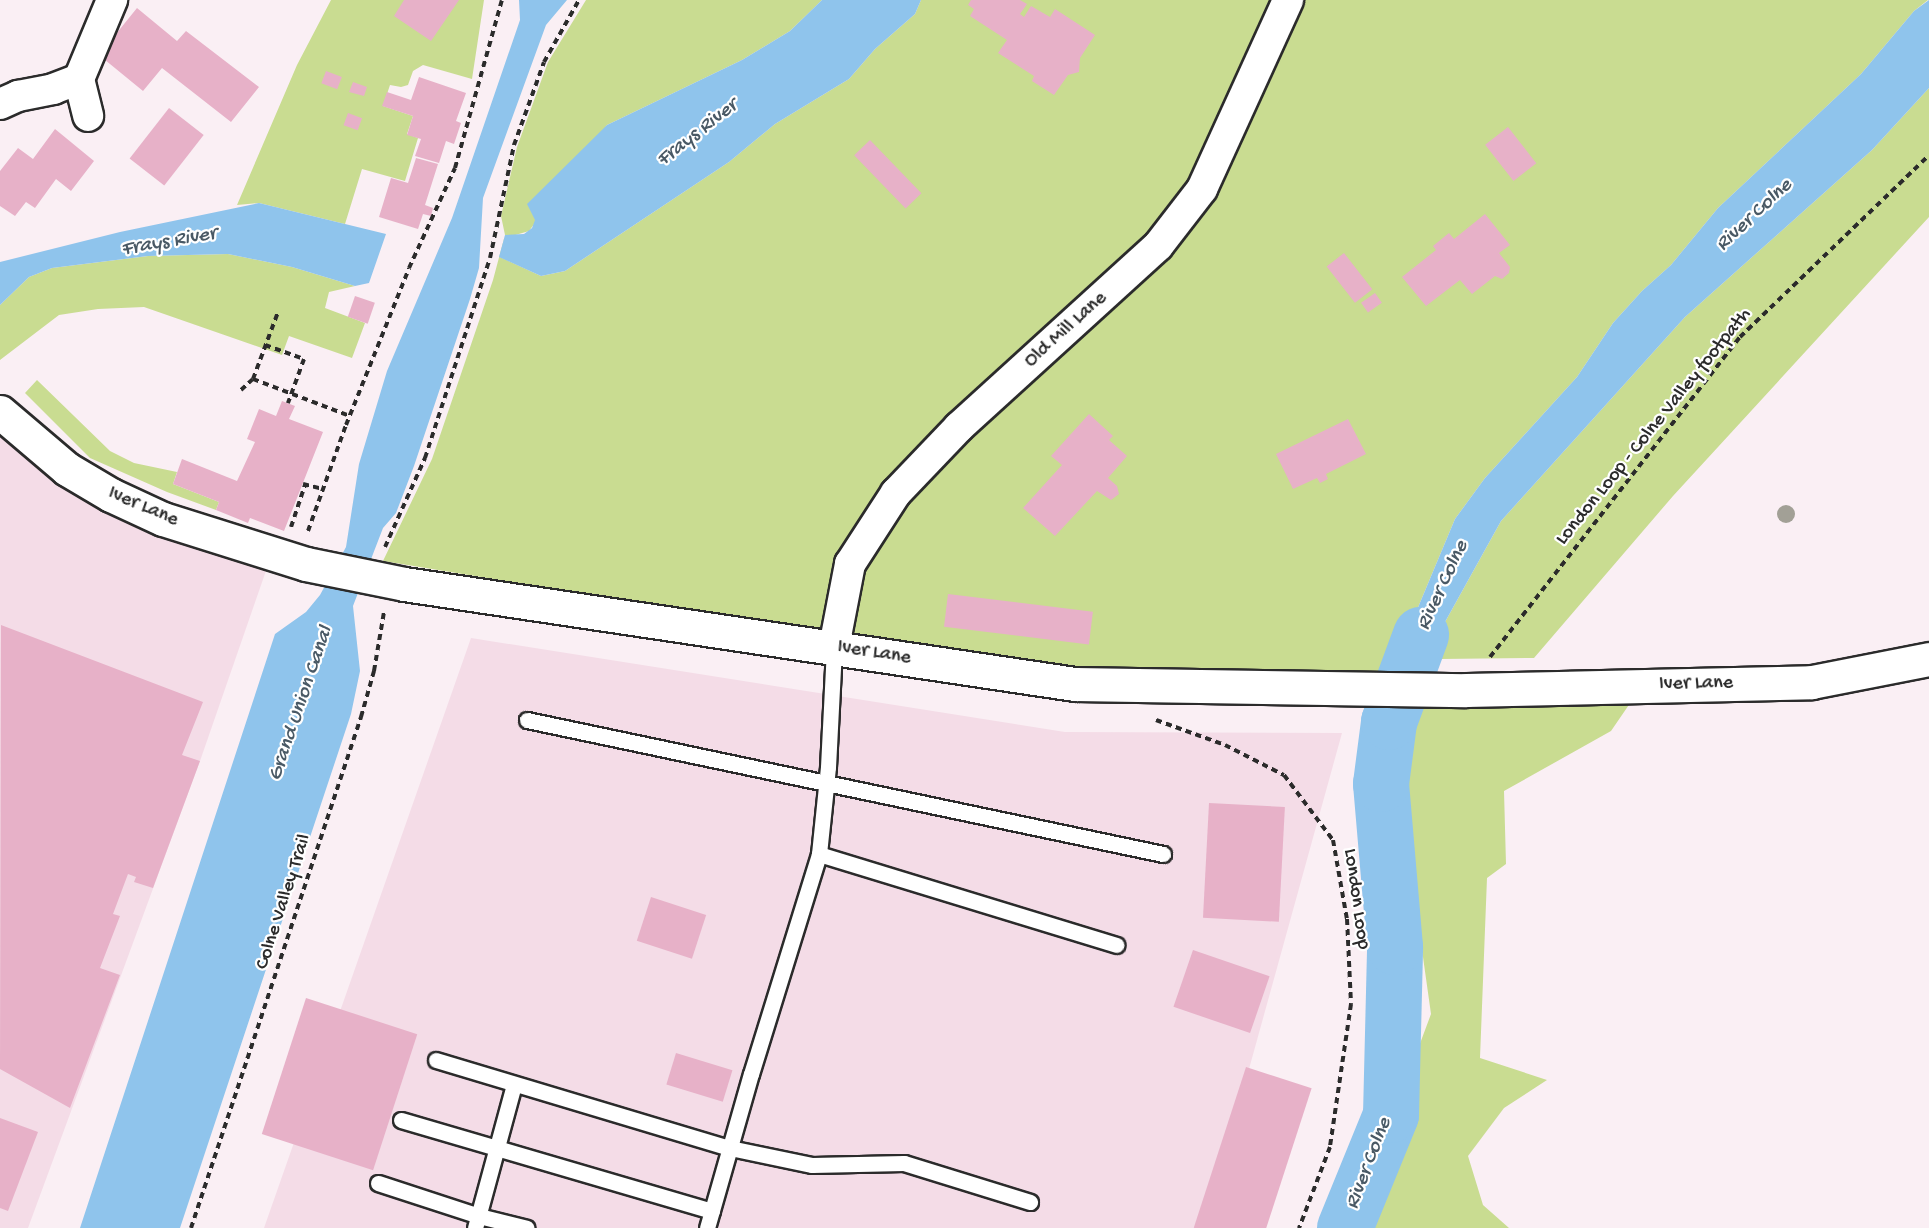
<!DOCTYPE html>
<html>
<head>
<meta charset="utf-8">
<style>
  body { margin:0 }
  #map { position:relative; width:1929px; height:1228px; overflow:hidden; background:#faeff4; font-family:"Gochi Hand",sans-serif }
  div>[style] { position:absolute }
  .built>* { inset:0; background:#f4dce7 }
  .green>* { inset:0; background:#c9dc91 }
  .water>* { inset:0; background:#8fc4ec }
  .river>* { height:56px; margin:-28px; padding:0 28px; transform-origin:28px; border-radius:28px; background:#8fc4ec }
  .building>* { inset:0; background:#e7b1c8; transform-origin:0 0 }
  .path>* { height:4px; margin-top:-2px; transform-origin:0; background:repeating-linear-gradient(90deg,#2b2b2b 0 6px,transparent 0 10.5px) }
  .roads { filter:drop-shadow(2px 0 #2b2b2b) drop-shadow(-2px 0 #2b2b2b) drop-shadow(0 2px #2b2b2b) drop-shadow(0 -2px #2b2b2b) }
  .service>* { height:15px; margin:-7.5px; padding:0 7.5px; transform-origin:7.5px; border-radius:7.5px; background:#fff }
  .minor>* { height:30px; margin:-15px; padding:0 15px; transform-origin:15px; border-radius:15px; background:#fff }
  .secondary>* { height:33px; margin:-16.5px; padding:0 16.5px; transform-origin:16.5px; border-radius:16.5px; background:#fff }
  .trees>* { width:18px; height:18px; margin:-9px; border-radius:50%; background:#a2a096 }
  span { translate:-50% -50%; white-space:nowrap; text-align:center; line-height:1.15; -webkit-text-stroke:4.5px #fff; paint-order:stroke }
  .street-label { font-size:20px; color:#2b2b2b }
  .water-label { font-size:21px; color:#495965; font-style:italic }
</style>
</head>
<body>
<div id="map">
  <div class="built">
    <i style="clip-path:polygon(0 418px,268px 565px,200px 761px,28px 1228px,0 1228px)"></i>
    <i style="clip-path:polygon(471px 638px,1065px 732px,1342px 733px,1205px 1228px,264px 1228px)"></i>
  </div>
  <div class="green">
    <i style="clip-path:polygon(331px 0,484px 0,472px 79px,423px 65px,413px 71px,408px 85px,401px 87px,390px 85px,383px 106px,413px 116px,407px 134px,418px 138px,405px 181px,362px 169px,345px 224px,259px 203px,237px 205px,297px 65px)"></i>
    <i style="clip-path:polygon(586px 0,822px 0,790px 31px,742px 60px,607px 125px,529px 231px,512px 236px,505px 235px,503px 245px,500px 257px,541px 276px,565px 271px,729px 162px,775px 124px,849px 79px,875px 49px,915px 14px,921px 0,1279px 0,1195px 187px,1161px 230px,891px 490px,831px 634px,383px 561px,432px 459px,493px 280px,505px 235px,501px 216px,517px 147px,548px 62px)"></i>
    <i style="clip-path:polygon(1296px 0,1928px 0,1914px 11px,1861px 74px,1718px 208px,1671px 265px,1642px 291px,1613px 323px,1577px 377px,1485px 478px,1455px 519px,1414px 617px,1395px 679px,1123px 676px,843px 639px,859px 567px,901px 498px,1148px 265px)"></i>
    <i style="clip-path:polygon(1929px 88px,1929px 217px,1673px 496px,1534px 658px,1440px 659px,1445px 622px,1501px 521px,1685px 317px,1872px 150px)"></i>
    <i style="clip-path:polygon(228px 254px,292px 267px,355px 286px,329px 292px,325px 308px,365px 323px,352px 358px,289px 336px,282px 355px,144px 307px,98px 309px,59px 315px,0 360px,0 305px,29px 277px,52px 268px,148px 256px)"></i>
    <i style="clip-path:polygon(37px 380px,110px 451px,134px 463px,177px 472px,173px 484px,219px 502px,216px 510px,167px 492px,90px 458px,25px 393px)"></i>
    <i style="clip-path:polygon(1424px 694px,1635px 696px,1611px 731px,1504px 791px,1506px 864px,1487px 878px,1480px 1058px,1547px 1080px,1504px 1108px,1468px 1156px,1483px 1205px,1509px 1228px,1365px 1228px,1386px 1191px,1419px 1100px,1415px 1057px,1431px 1014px,1413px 886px,1393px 790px,1406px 707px)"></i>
  </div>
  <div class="water">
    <i style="clip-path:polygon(519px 0,567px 0,546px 25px,483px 198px,479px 268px,470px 299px,414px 466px,396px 513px,383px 528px,353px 606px,360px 671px,351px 714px,180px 1228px,80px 1228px,275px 634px,306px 612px,320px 595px,346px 547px,359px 464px,387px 371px,452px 218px,520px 20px)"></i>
    <i style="clip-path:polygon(822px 0,921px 0,915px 14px,875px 49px,849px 79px,775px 124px,729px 162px,565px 271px,541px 276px,499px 257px,505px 235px,524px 234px,532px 228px,535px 220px,527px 204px,607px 125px,742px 60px,790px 31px)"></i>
    <i style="clip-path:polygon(1929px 0,1929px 88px,1872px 150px,1685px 317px,1501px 521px,1445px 622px,1440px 659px,1432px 681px,1395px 679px,1414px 617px,1455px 519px,1485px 478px,1577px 377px,1613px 323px,1642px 291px,1671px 265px,1718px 208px,1861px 74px,1914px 11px)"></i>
    <i style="clip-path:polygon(259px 203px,386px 234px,369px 283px,355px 286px,292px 267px,228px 254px,148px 256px,52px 268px,29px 277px,0 305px,0 262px,120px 232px)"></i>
  </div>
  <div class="river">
    <i style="left:1345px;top:1228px;width:122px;rotate:-67.8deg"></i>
    <i style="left:1391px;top:1115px;width:168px;rotate:-88.6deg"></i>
    <i style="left:1395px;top:947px;width:164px;rotate:-94.9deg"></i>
    <i style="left:1381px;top:784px;width:63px;rotate:-82.6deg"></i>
    <i style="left:1389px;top:722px;width:93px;rotate:-69.8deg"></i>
  </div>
  <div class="building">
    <i style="clip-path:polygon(404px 0,459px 0,431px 41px,394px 16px)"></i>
    <i style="clip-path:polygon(971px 0,1020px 0,1027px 4px,1020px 14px,1024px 17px,1031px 6px,1050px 17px,1055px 9px,1095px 35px,1080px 58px,1079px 72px,1068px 75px,1054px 95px,1032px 81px,1034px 76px,998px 53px,1007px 40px,970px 16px,974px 9px,968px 5px)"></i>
    <i style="clip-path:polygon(137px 8px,177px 41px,186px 31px,259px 87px,231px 122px,162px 68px,143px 91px,99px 55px)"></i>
    <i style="left:326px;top:71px;width:17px;height:13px;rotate:21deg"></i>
    <i style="clip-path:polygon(419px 77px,466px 93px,456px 121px,461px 123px,454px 144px,446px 141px,439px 163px,415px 156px,421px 139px,407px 135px,413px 116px,382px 106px,387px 92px,411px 100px)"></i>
    <i style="clip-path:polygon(353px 82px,367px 87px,364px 96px,349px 92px)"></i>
    <i style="left:169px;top:108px;width:44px;height:64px;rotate:38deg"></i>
    <i style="left:348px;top:113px;width:15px;height:13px;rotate:20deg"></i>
    <i style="left:1508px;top:127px;width:46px;height:29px;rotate:52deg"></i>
    <i style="clip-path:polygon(55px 129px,94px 161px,71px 191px,56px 179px,35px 208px,26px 202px,15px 216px,0 206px,0 171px,18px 148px,33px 159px)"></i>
    <i style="left:870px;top:140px;width:74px;height:22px;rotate:46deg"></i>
    <i style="clip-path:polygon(416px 158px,438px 164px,425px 205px,433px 208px,431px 216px,423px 214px,418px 229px,379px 217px,391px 178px,408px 183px)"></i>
    <i style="clip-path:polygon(1485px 214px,1510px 245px,1499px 253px,1510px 267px,1509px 273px,1502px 279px,1495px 276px,1472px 294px,1460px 280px,1426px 306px,1402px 277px,1436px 250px,1433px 246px,1449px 233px,1454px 239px)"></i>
    <i style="left:1344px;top:253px;width:46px;height:22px;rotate:52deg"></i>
    <i style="left:1375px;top:293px;width:12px;height:17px;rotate:55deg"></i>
    <i style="left:355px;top:296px;width:21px;height:22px;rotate:19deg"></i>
    <i style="clip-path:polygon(282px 401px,295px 406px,289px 419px,323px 432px,284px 531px,250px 518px,248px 523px,216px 510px,219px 502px,173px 484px,182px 459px,237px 481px,255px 442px,247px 439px,259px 409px,276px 416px)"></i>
    <i style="clip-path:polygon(1089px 414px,1113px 436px,1109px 440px,1127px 456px,1108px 478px,1117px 486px,1119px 494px,1111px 500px,1097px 491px,1055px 536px,1023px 508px,1062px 465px,1051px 456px)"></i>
    <i style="clip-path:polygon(1348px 419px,1366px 454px,1326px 474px,1328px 479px,1320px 483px,1317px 478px,1293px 489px,1276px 454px)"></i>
    <i style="left:948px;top:594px;width:146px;height:33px;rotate:7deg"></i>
    <i style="clip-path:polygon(1px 625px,203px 702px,182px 755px,200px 761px,153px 888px,134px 882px,136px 877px,128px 874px,113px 914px,120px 916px,100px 968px,120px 975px,70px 1108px,0 1069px)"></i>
    <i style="left:1209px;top:803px;width:76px;height:115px;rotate:3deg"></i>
    <i style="left:651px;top:897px;width:58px;height:46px;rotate:18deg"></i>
    <i style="left:1193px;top:950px;width:81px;height:60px;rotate:19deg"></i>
    <i style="left:306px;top:998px;width:117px;height:143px;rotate:18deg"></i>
    <i style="left:676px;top:1053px;width:59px;height:33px;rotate:17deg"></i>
    <i style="left:1246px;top:1067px;width:69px;height:169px;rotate:18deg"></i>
    <i style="clip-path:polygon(0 1118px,38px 1132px,8px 1211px,0 1208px)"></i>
  </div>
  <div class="path">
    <i style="left:265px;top:345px;width:41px;rotate:19.7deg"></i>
    <i style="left:304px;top:359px;width:47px;rotate:110deg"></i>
    <i style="left:253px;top:379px;width:104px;rotate:20.9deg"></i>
    <i style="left:241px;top:390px;width:16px;rotate:-43deg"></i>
    <i style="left:253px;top:379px;width:72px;rotate:-69.5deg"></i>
    <i style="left:303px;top:484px;width:21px;rotate:14deg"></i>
    <i style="left:291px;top:527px;width:44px;rotate:-71.6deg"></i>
    <i style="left:308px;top:531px;width:113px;rotate:-70.3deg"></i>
    <i style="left:346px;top:425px;width:169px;rotate:-68.1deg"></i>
    <i style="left:409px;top:268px;width:110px;rotate:-65.3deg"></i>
    <i style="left:455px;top:168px;width:174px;rotate:-74.4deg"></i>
    <i style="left:385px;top:547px;width:98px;rotate:-65.8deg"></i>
    <i style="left:425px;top:458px;width:210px;rotate:-72deg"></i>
    <i style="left:490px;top:258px;width:116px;rotate:-78deg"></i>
    <i style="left:514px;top:145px;width:88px;rotate:-70.1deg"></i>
    <i style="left:544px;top:62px;width:71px;rotate:-60.6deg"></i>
    <i style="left:1490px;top:657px;width:406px;rotate:-52deg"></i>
    <i style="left:1740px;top:337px;width:262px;rotate:-43.9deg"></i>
    <i style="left:1156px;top:720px;width:73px;rotate:19.9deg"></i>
    <i style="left:1225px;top:745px;width:66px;rotate:27deg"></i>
    <i style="left:1284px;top:775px;width:81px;rotate:53deg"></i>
    <i style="left:1333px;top:840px;width:80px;rotate:80deg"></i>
    <i style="left:1347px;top:919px;width:85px;rotate:87.3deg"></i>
    <i style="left:1351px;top:1004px;width:145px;rotate:98.4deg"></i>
    <i style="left:1330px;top:1147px;width:87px;rotate:110.9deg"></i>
    <i style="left:191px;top:1228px;width:539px;rotate:-71.6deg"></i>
    <i style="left:361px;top:717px;width:48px;rotate:-74.2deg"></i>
    <i style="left:374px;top:671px;width:60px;rotate:-80.4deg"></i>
  </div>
  <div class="roads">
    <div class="service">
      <i style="left:527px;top:720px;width:650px;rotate:11.9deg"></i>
      <i style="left:819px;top:854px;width:311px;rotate:17deg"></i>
      <i style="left:436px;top:1060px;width:307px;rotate:16.7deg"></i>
      <i style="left:730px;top:1148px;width:84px;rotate:11.7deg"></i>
      <i style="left:812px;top:1165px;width:92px;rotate:-1.2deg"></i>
      <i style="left:904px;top:1163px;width:132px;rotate:17.2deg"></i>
      <i style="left:401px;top:1120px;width:324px;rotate:16.3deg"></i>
      <i style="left:378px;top:1183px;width:106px;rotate:18.1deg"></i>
      <i style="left:479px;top:1216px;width:49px;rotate:14deg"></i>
      <i style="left:475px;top:1228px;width:149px;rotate:-74.8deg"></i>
      <i style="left:707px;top:1228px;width:160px;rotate:-74.1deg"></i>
      <i style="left:751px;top:1074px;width:230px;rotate:-72.8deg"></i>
      <i style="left:819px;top:854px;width:87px;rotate:-84.1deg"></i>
      <i style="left:828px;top:767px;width:120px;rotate:-87.1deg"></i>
    </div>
    <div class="minor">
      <i style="left:79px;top:79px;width:38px;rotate:76deg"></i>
      <i style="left:0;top:104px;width:20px;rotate:-24deg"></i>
      <i style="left:18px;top:96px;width:36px;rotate:-11deg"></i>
      <i style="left:53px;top:89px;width:28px;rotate:-21deg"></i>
      <i style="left:79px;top:79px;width:86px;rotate:-67.3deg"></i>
      <i style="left:834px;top:647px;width:85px;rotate:-79.1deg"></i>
      <i style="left:850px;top:564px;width:85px;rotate:-57.1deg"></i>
      <i style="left:896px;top:493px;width:91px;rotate:-46.3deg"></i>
      <i style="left:959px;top:427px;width:269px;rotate:-42.3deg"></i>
      <i style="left:1158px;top:246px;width:72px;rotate:-52.3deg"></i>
      <i style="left:1202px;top:189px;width:208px;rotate:-65.5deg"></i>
    </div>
    <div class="secondary">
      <i style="left:0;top:412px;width:88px;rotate:40.4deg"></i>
      <i style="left:67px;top:469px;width:51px;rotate:30.6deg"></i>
      <i style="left:111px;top:495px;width:57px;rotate:24.8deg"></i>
      <i style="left:163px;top:519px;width:150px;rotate:17.5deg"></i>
      <i style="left:306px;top:564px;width:100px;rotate:11.5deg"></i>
      <i style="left:404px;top:584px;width:678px;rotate:8.48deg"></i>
      <i style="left:1075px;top:684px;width:391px;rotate:0.9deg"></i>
      <i style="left:1466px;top:690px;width:346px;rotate:-1.3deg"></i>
      <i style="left:1812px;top:682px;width:119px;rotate:-11.1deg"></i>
    </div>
  </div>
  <div class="trees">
    <i style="left:1786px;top:514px"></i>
  </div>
  <div class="street-label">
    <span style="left:1066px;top:330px;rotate:-42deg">Old Mill Lane</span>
    <span style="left:1654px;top:427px;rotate:-51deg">London Loop - Colne Valley footpath</span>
    <span style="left:143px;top:507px;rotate:23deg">Iver Lane</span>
    <span style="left:874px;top:653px;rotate:9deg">Iver Lane</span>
    <span style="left:1696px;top:684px;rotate:-1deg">Iver Lane</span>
    <span style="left:1356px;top:899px;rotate:82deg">London Loop</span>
    <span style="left:284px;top:902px;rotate:-72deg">Colne Valley Trail</span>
  </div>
  <div class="water-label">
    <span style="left:698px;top:134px;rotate:-38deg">Frays River</span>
    <span style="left:1755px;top:216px;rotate:-43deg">River Colne</span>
    <span style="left:169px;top:243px;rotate:-10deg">Frays River</span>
    <span style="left:1444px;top:586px;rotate:-65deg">River Colne</span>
    <span style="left:302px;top:704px;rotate:-71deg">Grand Union Canal</span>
    <span style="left:1370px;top:1164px;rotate:-69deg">River Colne</span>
  </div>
</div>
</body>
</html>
